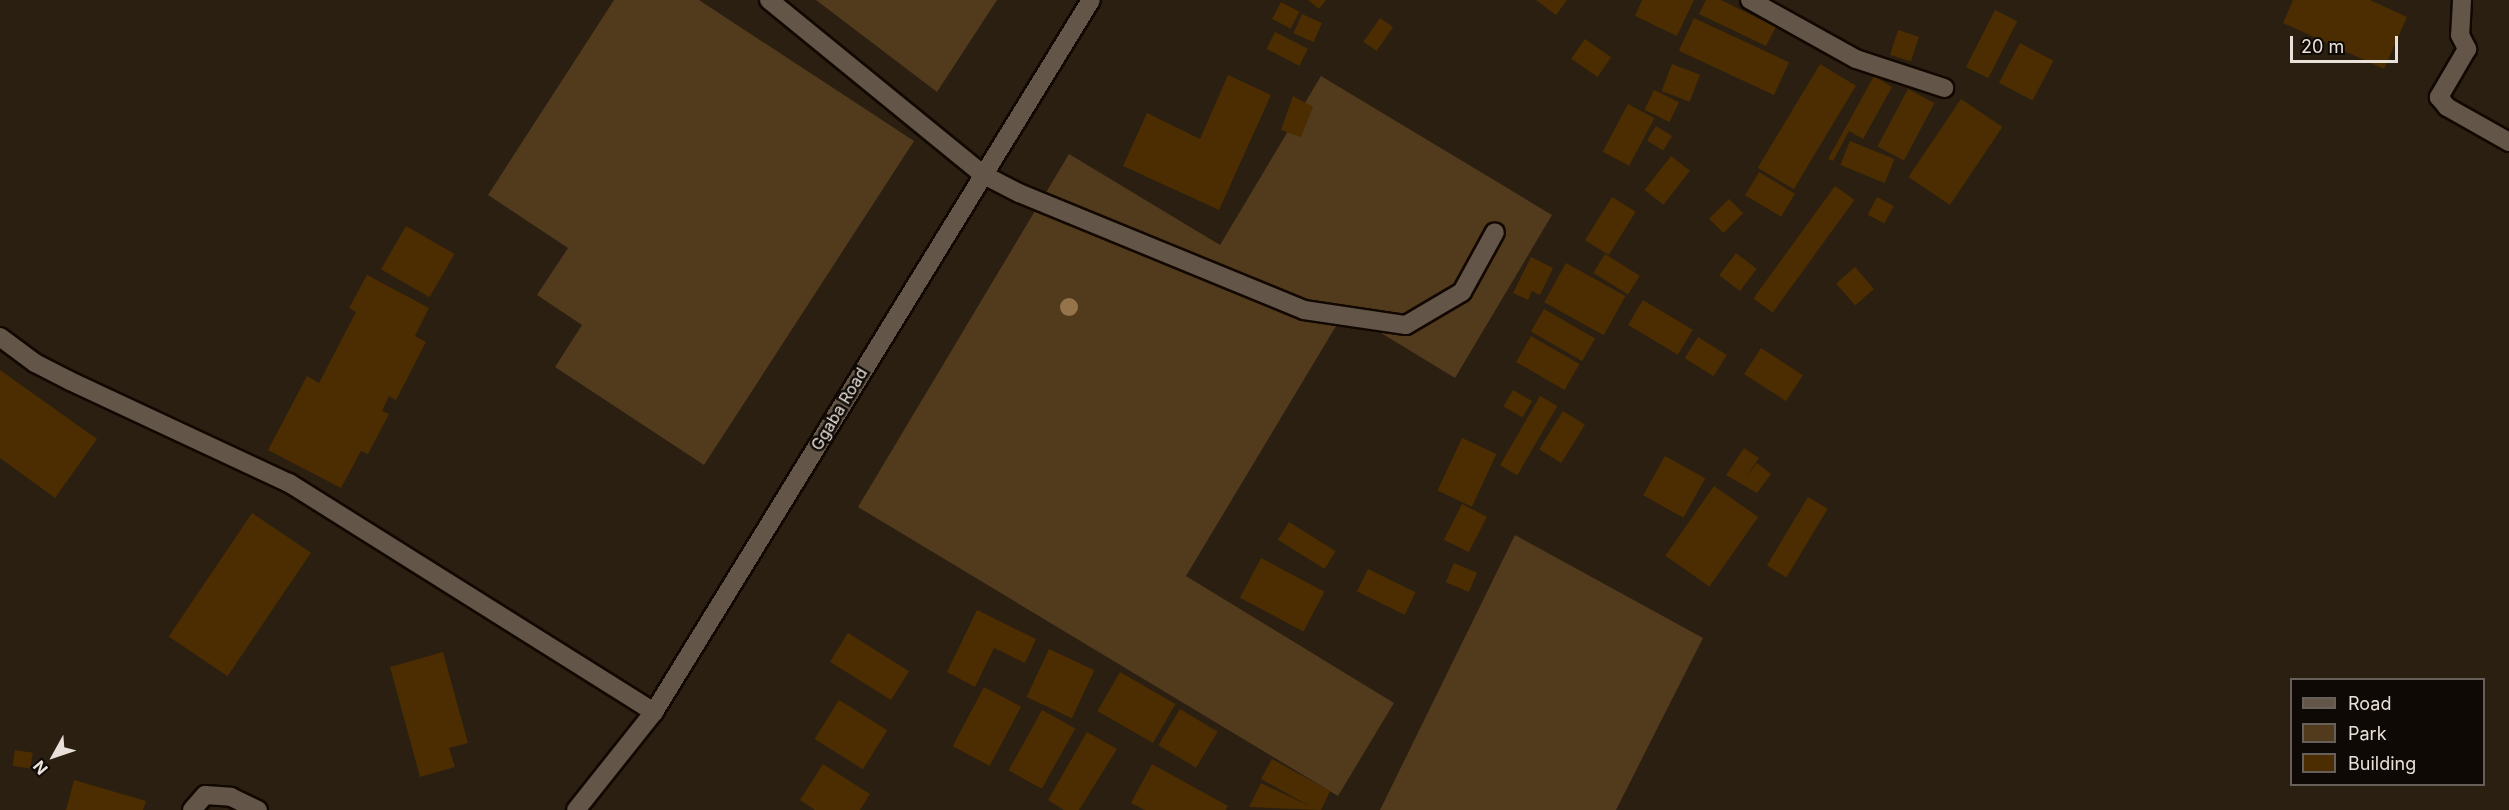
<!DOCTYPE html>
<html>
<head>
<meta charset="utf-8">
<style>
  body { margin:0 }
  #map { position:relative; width:2509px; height:810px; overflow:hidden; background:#2a1f11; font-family:Inter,sans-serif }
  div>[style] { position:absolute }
  .green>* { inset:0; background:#523a1c }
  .building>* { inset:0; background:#4b2d01; transform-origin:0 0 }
  .roads { filter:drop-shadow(2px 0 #120801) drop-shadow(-2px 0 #120801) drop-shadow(0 2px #120801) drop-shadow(0 -2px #120801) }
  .lane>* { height:18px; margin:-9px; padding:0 9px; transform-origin:9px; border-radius:9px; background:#635547 }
  .street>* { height:18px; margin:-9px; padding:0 9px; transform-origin:9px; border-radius:9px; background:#635547 }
  .secondary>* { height:18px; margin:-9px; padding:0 9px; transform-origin:9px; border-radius:9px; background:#635547 }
  .trees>* { width:18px; height:18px; margin:-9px; border-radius:50%; background:#96744b }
  span { translate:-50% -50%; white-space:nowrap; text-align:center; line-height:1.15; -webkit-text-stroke:5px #0e0905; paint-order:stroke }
  .street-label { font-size:16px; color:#e9e1d9 }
  .legend { position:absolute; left:2290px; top:678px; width:195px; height:108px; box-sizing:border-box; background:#0e0905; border:2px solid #665f5a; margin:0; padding:8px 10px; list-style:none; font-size:18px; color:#e9e1d9 }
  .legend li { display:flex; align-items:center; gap:12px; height:30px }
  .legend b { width:30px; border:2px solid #665f5a }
  .north { position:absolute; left:24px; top:726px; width:60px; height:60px; -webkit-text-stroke:4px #0e0905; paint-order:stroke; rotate:230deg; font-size:16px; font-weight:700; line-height:24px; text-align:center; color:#e9e1d9 }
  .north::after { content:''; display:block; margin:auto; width:21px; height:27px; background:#e9e1d9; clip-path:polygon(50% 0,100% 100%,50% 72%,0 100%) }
  .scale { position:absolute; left:2290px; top:36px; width:108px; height:27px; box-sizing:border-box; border:3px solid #e9e1d9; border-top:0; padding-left:8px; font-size:18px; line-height:21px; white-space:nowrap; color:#e9e1d9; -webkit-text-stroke:4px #0e0905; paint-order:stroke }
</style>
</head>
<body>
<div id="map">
  <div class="green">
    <i style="clip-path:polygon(614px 0,699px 0,914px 141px,704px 465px,555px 367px,582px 325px,537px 295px,568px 248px,488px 195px)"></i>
    <i style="clip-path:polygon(816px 0,997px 0,937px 92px)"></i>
    <i style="clip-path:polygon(1321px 76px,1552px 215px,1455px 378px,1345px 311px,1186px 576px,1394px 703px,1338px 796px,858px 507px,1069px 154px,1220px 245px)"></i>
    <i style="clip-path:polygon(1515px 535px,1703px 638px,1616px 810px,1380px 810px)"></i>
  </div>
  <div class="building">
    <i style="clip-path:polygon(1308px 0,1326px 0,1319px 9px)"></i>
    <i style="clip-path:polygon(1536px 0,1567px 0,1556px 15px)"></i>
    <i style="clip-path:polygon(1642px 0,1694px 0,1677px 36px,1635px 16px)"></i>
    <i style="clip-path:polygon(1706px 0,1721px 0,1776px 27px,1766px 46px,1699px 14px)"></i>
    <i style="clip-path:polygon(2293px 0,2370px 0,2407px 17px,2384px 69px,2283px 23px)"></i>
    <i style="left:1281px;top:2px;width:21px;height:19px;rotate:28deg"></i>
    <i style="left:1995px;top:10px;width:25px;height:64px;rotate:27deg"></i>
    <i style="left:1302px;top:14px;width:22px;height:21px;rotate:24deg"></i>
    <i style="left:1380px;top:18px;width:16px;height:29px;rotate:35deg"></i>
    <i style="left:1694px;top:18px;width:105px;height:36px;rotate:25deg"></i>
    <i style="left:1898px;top:30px;width:22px;height:26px;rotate:18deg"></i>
    <i style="left:1275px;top:32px;width:37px;height:19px;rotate:27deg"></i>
    <i style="left:1585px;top:39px;width:32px;height:24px;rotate:35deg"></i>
    <i style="left:2020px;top:43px;width:38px;height:45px;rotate:28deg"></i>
    <i style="left:1672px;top:64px;width:30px;height:29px;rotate:21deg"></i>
    <i style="left:1820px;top:64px;width:42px;height:121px;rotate:31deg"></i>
    <i style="clip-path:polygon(1228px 75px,1271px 95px,1219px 210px,1123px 166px,1147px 113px,1200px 139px)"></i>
    <i style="clip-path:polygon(1874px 76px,1892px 87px,1863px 139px,1849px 131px,1833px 161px,1828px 159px)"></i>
    <i style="left:1908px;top:89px;width:30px;height:65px;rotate:28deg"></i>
    <i style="left:1654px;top:90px;width:28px;height:22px;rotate:26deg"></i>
    <i style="clip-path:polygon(1293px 96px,1313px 107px,1301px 137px,1281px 130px)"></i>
    <i style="left:1961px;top:99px;width:50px;height:94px;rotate:34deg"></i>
    <i style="left:1628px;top:104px;width:30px;height:54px;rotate:28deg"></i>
    <i style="left:1656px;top:126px;width:19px;height:17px;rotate:32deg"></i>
    <i style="left:1850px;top:141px;width:48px;height:26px;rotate:22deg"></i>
    <i style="left:1671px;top:156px;width:24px;height:43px;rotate:38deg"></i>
    <i style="left:1759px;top:172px;width:42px;height:27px;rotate:31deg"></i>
    <i style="left:1835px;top:186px;width:24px;height:139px;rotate:36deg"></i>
    <i style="left:1612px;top:197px;width:28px;height:51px;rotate:32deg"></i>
    <i style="left:1877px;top:197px;width:19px;height:20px;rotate:28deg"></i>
    <i style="left:1729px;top:199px;width:20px;height:28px;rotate:45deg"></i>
    <i style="left:406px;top:226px;width:56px;height:50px;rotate:30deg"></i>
    <i style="left:1736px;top:253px;width:26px;height:28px;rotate:37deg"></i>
    <i style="left:1605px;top:254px;width:41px;height:22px;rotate:32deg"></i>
    <i style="clip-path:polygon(1531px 257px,1553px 268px,1540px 295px,1532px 291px,1528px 300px,1513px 293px)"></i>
    <i style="left:1566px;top:263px;width:68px;height:45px;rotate:29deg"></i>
    <i style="left:1855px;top:267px;width:29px;height:25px;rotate:49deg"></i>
    <i style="clip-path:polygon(367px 275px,429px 308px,415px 336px,426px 342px,396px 400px,389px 396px,382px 411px,389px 414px,368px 454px,361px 451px,341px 488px,268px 450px,307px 376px,319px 383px,356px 312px,349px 308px)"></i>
    <i style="left:1643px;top:300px;width:58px;height:29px;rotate:31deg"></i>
    <i style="left:1544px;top:309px;width:59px;height:26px;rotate:30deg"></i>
    <i style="left:1531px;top:336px;width:56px;height:30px;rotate:30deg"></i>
    <i style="left:1698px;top:337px;width:34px;height:25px;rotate:32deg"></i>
    <i style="left:1761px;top:348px;width:50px;height:31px;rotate:33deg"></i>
    <i style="clip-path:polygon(0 370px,97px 439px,55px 498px,0 458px)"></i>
    <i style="left:1513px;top:390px;width:22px;height:19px;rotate:30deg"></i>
    <i style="left:1540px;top:396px;width:20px;height:80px;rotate:30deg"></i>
    <i style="left:1563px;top:411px;width:26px;height:45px;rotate:32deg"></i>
    <i style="left:1462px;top:438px;width:38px;height:58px;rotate:25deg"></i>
    <i style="clip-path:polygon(1744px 448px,1759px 458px,1745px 479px,1757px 463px,1771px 474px,1757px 493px,1726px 475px)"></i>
    <i style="left:1665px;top:456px;width:46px;height:45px;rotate:29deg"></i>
    <i style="left:1714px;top:486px;width:54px;height:85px;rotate:35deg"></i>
    <i style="left:1808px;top:497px;width:23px;height:80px;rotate:31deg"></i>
    <i style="left:1462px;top:504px;width:28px;height:40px;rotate:27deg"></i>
    <i style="left:252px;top:513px;width:71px;height:149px;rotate:34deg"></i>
    <i style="left:1289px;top:522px;width:55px;height:21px;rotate:32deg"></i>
    <i style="left:1261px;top:558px;width:72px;height:45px;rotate:28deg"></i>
    <i style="left:1454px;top:563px;width:25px;height:21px;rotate:23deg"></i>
    <i style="left:1368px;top:569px;width:53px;height:25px;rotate:26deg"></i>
    <i style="clip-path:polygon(977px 610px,1036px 639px,1025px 663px,994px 648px,975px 687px,947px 672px)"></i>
    <i style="left:848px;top:633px;width:72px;height:34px;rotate:32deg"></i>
    <i style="left:1049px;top:649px;width:50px;height:53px;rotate:25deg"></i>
    <i style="clip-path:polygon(443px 652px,468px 743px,449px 748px,455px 767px,420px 777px,390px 667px)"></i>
    <i style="left:1120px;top:672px;width:64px;height:45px;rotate:30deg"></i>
    <i style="left:984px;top:687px;width:42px;height:67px;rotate:28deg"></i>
    <i style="left:839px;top:700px;width:57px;height:46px;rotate:32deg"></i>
    <i style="left:1180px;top:709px;width:44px;height:42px;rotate:31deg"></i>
    <i style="left:1042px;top:710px;width:38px;height:69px;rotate:29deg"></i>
    <i style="clip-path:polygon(1087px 732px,1117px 749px,1079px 810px,1064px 810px,1048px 800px)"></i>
    <i style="left:15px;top:750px;width:18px;height:16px;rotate:9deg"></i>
    <i style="clip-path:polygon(1272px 759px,1330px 791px,1321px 810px,1249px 807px,1261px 783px,1311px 807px,1261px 779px)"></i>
    <i style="clip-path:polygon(823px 764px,870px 794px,860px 810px,815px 810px,800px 800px)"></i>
    <i style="clip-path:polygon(1152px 764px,1228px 806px,1226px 810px,1145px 810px,1131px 803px)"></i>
    <i style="clip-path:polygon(74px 780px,146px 801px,143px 810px,66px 810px)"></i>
  </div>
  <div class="roads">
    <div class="lane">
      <i style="left:2462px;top:0;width:35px;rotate:93deg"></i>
      <i style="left:2460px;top:35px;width:16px;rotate:63deg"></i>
      <i style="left:2467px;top:49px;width:56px;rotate:120.3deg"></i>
      <i style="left:2439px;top:97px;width:13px;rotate:51deg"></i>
      <i style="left:2447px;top:107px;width:71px;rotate:29.4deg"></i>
      <i style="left:982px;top:174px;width:42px;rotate:27.2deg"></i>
      <i style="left:1019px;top:193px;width:308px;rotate:22.3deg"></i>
      <i style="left:1304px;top:310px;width:103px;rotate:8.4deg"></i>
      <i style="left:1406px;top:325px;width:65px;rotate:-30.5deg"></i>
      <i style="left:1462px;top:292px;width:68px;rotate:-61.2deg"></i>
    </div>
    <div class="street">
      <i style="left:769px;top:0;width:275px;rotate:39.2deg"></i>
      <i style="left:1750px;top:0;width:121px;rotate:29.1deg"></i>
      <i style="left:1856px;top:59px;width:93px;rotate:18.2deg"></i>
      <i style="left:0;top:337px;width:44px;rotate:36.6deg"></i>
      <i style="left:35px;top:363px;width:39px;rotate:27deg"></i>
      <i style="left:70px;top:381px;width:242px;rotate:25deg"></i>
      <i style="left:289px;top:483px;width:431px;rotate:32.1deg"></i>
      <i style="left:192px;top:810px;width:20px;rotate:-49deg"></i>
      <i style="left:205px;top:795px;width:26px;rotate:4deg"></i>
      <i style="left:231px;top:797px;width:30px;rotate:26deg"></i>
    </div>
    <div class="secondary">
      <i style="left:576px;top:810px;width:125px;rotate:-51.5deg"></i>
      <i style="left:654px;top:712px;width:835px;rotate:-58.46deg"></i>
    </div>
  </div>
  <div class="trees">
    <i style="left:1069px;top:307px"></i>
  </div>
  <div class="street-label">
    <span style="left:839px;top:409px;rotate:-59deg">Ggaba Road</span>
  </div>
  <ul class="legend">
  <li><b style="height:8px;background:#635547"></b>Road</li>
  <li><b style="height:16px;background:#523a1c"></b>Park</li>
  <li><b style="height:16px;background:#4b2d01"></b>Building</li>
  </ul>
  <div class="north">N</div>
  <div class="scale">20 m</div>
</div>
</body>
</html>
